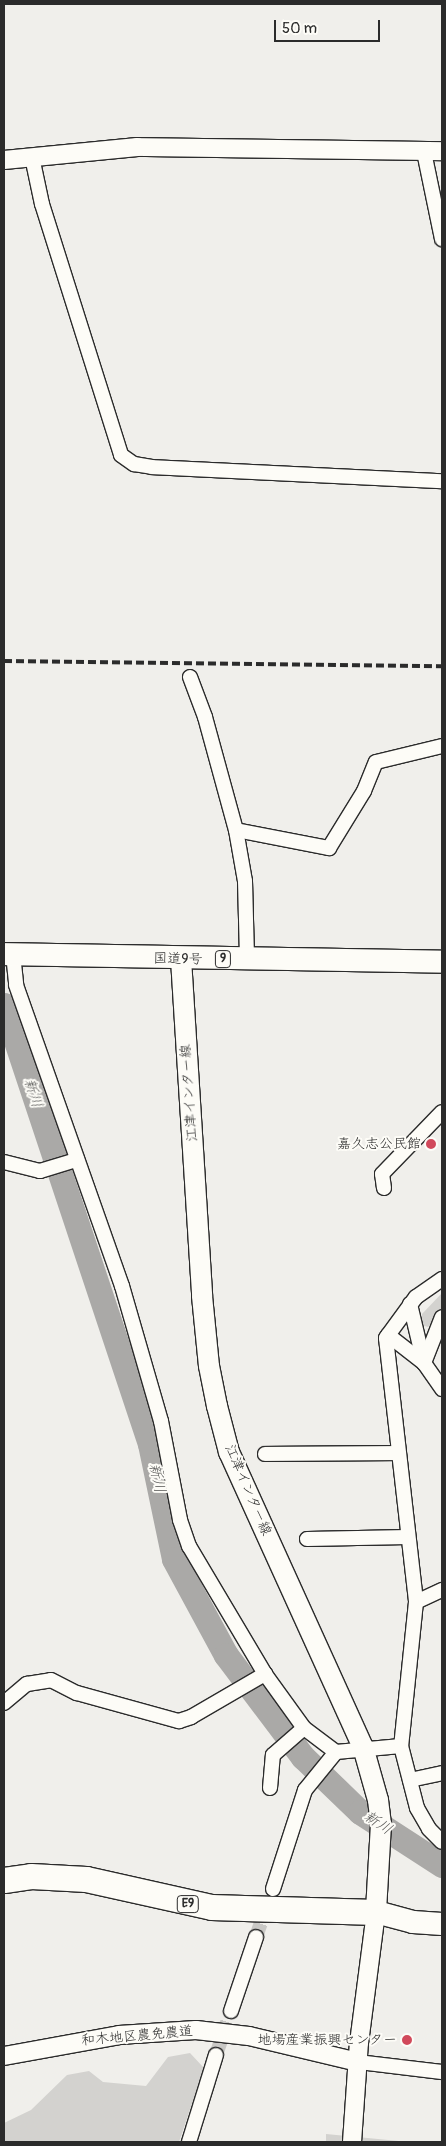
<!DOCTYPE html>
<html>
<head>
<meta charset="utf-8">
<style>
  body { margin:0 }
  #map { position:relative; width:446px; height:2146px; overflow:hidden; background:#f0efeb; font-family:Pangolin,"Klee One",sans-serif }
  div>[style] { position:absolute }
  .green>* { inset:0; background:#d3d2cf }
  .river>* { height:25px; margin:-12.5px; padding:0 12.5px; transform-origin:12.5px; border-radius:12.5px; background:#aaa9a7 }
  .minor-tunnel>* { height:14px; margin-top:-7px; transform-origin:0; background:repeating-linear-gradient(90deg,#c9c8c5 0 14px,transparent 0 21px) }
  .roads { filter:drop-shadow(1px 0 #2b2b2b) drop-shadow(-1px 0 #2b2b2b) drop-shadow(0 1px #2b2b2b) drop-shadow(0 -1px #2b2b2b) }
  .minor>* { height:14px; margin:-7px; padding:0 7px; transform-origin:7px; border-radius:7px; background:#fdfcf7 }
  .tertiary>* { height:18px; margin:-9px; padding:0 9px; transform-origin:9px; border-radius:9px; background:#fdfcf7 }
  .secondary>* { height:20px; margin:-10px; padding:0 10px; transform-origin:10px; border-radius:10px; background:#fdfcf7 }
  .trunk>* { height:22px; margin:-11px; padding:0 11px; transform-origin:11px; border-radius:11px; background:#fdfcf7 }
  .motorway>* { height:25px; margin:-12.5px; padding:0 12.5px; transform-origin:12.5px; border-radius:12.5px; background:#fdfcf7 }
  .rail>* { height:4px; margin-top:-2px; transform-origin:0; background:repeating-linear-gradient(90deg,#2b2b2b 0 8px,transparent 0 12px) }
  .dots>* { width:14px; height:14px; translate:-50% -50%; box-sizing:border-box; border:2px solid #fdfcf7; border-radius:50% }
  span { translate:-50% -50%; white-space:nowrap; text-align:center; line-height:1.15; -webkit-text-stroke:4px #fdfcf7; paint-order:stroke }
  .shield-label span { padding:1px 4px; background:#fdfcf7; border:1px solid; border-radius:4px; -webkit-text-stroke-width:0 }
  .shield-label { font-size:12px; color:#2b2b2b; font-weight:700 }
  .street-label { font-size:14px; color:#2b2b2b }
  .poi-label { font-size:14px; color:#2b2b2b }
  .right { translate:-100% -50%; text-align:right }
  .water-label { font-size:15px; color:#575756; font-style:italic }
  .frame { position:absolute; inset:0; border:5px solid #2b2b2b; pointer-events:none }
  .scale { position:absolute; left:274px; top:20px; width:106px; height:22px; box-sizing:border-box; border:2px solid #2b2b2b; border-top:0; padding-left:6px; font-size:15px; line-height:18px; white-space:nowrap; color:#2b2b2b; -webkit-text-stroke:4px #fdfcf7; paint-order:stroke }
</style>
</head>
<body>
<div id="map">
  <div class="green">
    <i style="clip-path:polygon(442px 1293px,442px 1310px,428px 1327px,422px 1325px,422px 1314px)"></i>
    <i style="clip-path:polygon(190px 2053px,204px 2068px,179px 2142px,4px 2142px,4px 2123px,31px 2110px,67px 2075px,89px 2071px,103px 2082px,146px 2086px,168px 2057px)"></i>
    <i style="clip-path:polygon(326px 2134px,409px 2142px,326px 2142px)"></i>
  </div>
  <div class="river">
    <i style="left:4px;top:1005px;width:463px;rotate:71.6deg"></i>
    <i style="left:150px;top:1444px;width:117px;rotate:78.2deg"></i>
    <i style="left:174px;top:1559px;width:109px;rotate:61.6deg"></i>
    <i style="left:226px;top:1655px;width:128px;rotate:53deg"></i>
    <i style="left:303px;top:1757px;width:79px;rotate:44deg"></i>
    <i style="left:360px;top:1812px;width:98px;rotate:32.9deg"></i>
  </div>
  <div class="minor-tunnel">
    <i style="left:256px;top:1937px;width:34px;rotate:-71deg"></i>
    <i style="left:216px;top:2055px;width:46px;rotate:-71.2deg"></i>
  </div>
  <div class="roads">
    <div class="minor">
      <i style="left:424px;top:152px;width:89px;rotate:78.3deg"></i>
      <i style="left:32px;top:157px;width:48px;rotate:78deg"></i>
      <i style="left:42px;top:204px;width:263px;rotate:72.5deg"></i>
      <i style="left:121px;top:455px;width:16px;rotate:35deg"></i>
      <i style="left:134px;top:464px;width:18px;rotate:9deg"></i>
      <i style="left:152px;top:467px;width:290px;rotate:2.8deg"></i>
      <i style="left:190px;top:677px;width:43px;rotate:69.4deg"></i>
      <i style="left:205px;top:717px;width:117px;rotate:74.7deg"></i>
      <i style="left:236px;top:830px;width:52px;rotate:80deg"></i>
      <i style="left:245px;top:881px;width:79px;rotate:88.5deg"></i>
      <i style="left:236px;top:830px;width:95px;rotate:11deg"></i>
      <i style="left:329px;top:848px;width:67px;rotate:-58.4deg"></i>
      <i style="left:364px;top:791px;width:31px;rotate:-68deg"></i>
      <i style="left:376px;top:762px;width:68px;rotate:-13.6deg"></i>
      <i style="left:13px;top:954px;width:31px;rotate:84deg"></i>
      <i style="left:16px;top:985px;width:319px;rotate:70.6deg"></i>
      <i style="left:122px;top:1286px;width:141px;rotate:73.9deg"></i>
      <i style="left:161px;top:1421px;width:101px;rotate:79.1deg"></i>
      <i style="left:180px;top:1520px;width:28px;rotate:71deg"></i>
      <i style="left:189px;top:1546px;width:149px;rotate:59.3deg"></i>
      <i style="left:265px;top:1674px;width:67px;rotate:54.2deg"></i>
      <i style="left:304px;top:1728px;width:40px;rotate:37deg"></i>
      <i style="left:336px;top:1752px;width:65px;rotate:-5.3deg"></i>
      <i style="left:4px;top:1162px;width:37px;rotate:14deg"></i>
      <i style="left:40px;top:1171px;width:39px;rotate:-17deg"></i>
      <i style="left:384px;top:1188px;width:14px;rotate:-98deg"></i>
      <i style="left:382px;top:1174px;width:86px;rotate:-45.9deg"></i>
      <i style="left:442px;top:1279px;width:32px;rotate:145deg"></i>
      <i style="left:416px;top:1297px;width:51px;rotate:126.2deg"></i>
      <i style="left:386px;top:1338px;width:266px;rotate:83.5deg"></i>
      <i style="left:416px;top:1602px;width:145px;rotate:95.9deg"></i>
      <i style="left:401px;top:1746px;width:64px;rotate:75.5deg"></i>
      <i style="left:417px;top:1808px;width:24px;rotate:60deg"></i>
      <i style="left:429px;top:1829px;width:18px;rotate:45deg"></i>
      <i style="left:410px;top:1304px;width:61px;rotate:76.7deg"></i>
      <i style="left:424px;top:1363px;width:32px;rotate:55deg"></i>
      <i style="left:388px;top:1335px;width:46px;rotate:37.9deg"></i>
      <i style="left:424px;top:1363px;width:49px;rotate:-68.6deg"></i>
      <i style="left:265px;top:1454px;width:132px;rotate:-0.4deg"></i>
      <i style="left:307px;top:1539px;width:101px;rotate:-1.1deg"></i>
      <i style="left:416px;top:1602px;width:29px;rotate:-25deg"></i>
      <i style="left:4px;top:1703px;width:30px;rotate:-40deg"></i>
      <i style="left:27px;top:1684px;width:24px;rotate:-9deg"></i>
      <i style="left:51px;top:1680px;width:29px;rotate:27deg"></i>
      <i style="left:77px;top:1693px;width:106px;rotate:15.4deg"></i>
      <i style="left:179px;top:1721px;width:13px;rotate:-18deg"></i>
      <i style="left:191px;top:1717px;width:86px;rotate:-30.2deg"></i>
      <i style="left:410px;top:1780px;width:33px;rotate:-12deg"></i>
      <i style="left:270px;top:1788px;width:33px;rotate:-85deg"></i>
      <i style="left:273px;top:1755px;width:41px;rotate:-41.1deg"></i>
      <i style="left:273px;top:1889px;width:104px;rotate:-72.1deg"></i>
      <i style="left:305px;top:1790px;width:49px;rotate:-50.8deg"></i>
      <i style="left:231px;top:2011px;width:78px;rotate:-71.3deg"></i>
      <i style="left:358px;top:2062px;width:85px;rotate:6.8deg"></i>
      <i style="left:189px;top:2142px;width:91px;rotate:-72.8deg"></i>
    </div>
    <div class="tertiary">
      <i style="left:4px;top:160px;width:134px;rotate:-5.6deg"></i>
      <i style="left:137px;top:147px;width:305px;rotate:0.8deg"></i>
      <i style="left:4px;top:2056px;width:117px;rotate:-10.3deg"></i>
      <i style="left:119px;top:2035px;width:77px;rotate:-3.7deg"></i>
      <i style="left:196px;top:2030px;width:53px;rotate:6.5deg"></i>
      <i style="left:249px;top:2036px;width:112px;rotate:13.4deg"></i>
      <i style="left:352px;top:2142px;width:99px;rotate:-86deg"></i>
      <i style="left:359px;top:2043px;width:132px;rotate:-82.6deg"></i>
    </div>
    <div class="secondary">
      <i style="left:181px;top:959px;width:338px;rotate:86.4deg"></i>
      <i style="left:202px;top:1296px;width:70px;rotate:84.3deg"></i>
      <i style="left:209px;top:1366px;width:41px;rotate:78.7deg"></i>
      <i style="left:217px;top:1406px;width:48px;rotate:75.4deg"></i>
      <i style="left:229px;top:1452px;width:324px;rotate:65.6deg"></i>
      <i style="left:363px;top:1747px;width:55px;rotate:74.2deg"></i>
      <i style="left:378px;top:1800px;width:24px;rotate:83deg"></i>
      <i style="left:381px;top:1824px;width:88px;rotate:93.3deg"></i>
    </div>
    <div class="trunk">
      <i style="left:4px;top:954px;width:438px;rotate:1deg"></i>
      <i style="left:376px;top:1912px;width:38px;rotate:15deg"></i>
      <i style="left:413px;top:1922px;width:29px;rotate:4deg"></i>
    </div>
    <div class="motorway">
      <i style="left:4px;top:1880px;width:27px;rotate:-8deg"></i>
      <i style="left:31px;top:1876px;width:55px;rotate:3.1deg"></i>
      <i style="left:86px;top:1879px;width:128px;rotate:12.6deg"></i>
      <i style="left:211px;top:1907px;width:165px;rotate:1.7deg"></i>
    </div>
  </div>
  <div class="rail">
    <i style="left:4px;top:661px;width:438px;rotate:0.7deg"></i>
  </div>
  <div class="dots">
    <i style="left:431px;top:1144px;background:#d1495b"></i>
    <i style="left:407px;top:2040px;background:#d1495b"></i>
  </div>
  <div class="shield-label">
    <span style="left:223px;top:959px">9</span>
    <span style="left:188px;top:1904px">E9</span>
  </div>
  <div class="street-label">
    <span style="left:178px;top:959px;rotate:1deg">国道9号</span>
    <span style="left:189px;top:1093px;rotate:-94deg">江津インター線</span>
    <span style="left:248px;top:1490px;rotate:67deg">江津インター線</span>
    <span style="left:137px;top:2036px;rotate:-5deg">和木地区農免農道</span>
  </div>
  <div class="poi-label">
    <span class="right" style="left:421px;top:1144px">嘉久志公民館</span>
    <span class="right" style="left:397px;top:2040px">地場産業振興センター</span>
  </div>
  <div class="water-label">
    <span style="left:33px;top:1093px;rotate:72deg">新川</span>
    <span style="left:157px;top:1478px;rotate:78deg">新川</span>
    <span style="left:378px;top:1823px;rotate:34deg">新川</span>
  </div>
  <div class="frame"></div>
  <div class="scale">50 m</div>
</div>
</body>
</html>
